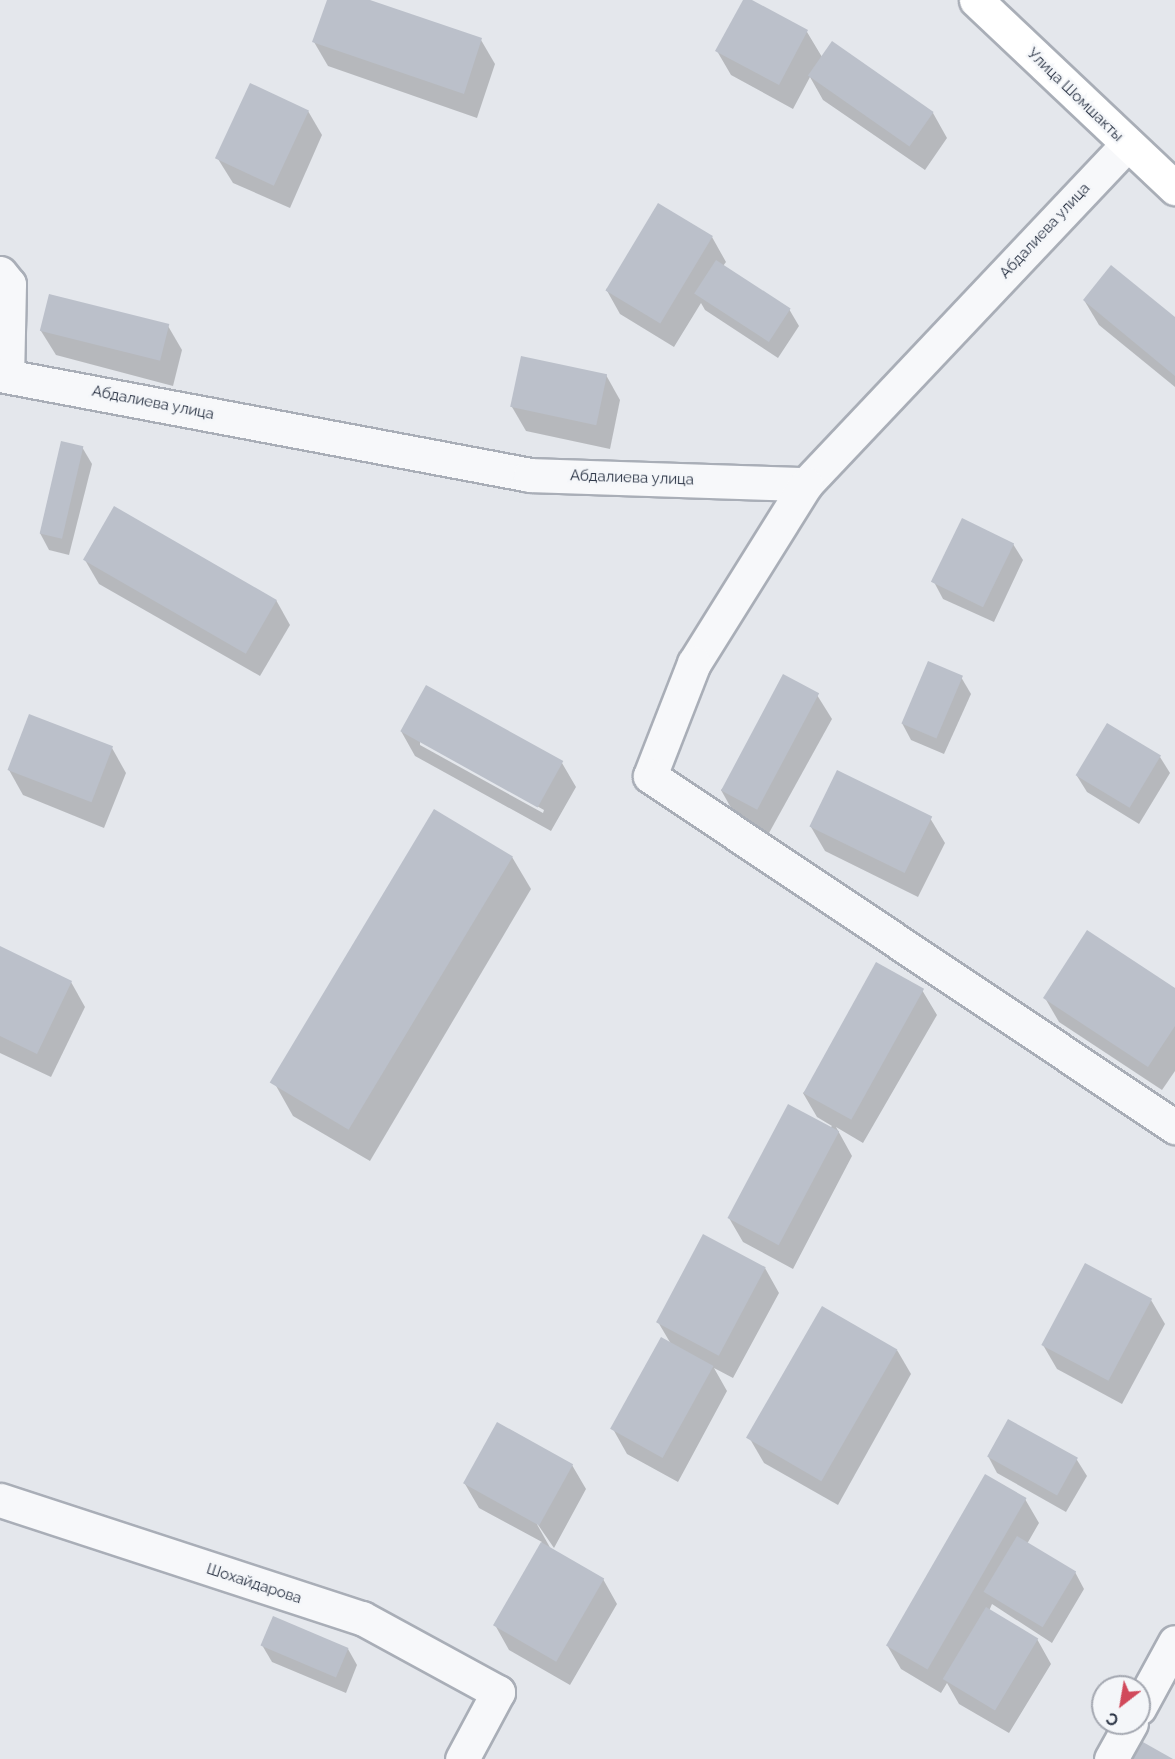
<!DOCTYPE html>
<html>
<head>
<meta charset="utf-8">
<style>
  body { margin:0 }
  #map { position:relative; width:1175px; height:1759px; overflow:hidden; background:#e4e7ec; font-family:Raleway,sans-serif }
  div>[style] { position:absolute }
  .shadow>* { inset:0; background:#0003 }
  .building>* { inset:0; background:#bbc0ca; transform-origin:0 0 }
  .roads { filter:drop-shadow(2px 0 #a9aeb7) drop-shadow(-2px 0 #a9aeb7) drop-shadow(0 2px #a9aeb7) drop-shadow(0 -2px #a9aeb7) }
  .minor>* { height:33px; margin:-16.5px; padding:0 16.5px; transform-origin:16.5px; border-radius:16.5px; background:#f7f8fa }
  .major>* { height:33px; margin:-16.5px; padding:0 16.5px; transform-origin:16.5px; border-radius:16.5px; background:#fff }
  span { translate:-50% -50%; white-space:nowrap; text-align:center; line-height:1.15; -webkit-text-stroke:4.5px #f4f6f9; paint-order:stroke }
  .street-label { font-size:15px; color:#2b3445 }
  .north { position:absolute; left:1091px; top:1675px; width:60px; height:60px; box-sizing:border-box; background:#f4f6f9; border:2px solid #a4a8b1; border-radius:50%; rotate:211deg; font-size:16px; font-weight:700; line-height:24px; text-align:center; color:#2b3445 }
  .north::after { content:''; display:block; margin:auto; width:21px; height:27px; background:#d1495b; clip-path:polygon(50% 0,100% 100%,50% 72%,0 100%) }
</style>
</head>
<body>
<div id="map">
  <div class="shadow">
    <i style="clip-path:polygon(328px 0,365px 0,481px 40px,495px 64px,477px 118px,328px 66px,314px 42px)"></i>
    <i style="clip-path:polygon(744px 0,807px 32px,822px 57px,832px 43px,933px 113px,947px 138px,925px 170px,823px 100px,810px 77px,793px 109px,731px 75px,717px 51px)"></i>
    <i style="clip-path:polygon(308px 111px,322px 135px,290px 208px,233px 183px,218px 159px)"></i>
    <i style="clip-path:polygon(712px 237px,726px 262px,723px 266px,789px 309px,799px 326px,778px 358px,705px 310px,701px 303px,674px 347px,620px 314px,606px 289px)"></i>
    <i style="clip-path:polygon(1084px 300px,1175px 319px,1175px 387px,1099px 325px)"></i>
    <i style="clip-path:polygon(168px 326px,182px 350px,173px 386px,56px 355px,41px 331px)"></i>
    <i style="clip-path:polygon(606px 375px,620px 400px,610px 449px,526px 431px,512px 407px)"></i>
    <i style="clip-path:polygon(82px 447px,92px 464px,69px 555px,49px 550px,40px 533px)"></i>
    <i style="clip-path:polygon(1013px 544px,1023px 560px,994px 622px,943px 599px,934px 582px)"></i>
    <i style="clip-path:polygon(85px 560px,276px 600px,290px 625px,260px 676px,99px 584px)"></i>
    <i style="clip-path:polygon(961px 677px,971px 694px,944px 754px,911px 740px,902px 723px)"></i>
    <i style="clip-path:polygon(817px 695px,832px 719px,769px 833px,735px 815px,721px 790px)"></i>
    <i style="clip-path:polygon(evenodd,401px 731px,562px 763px,576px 787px,551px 831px,415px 756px,401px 731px,420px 741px,544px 810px,543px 813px,420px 745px,420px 741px)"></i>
    <i style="clip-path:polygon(112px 748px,126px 773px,104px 828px,23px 795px,9px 770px)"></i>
    <i style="clip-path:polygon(1160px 757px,1170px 773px,1139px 824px,1087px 792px,1077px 776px)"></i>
    <i style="clip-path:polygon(930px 818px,945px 843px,918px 897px,825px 851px,811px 827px)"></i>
    <i style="clip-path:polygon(512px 857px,531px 889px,370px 1161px,293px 1116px,275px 1084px)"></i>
    <i style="clip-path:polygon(0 948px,71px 982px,85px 1007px,51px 1077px,0 1053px)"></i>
    <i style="clip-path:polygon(922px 990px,937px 1015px,863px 1143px,836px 1127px,852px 1156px,793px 1269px,743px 1242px,729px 1218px,832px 1126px,817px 1117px,803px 1093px)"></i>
    <i style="clip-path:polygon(1175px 990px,1175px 1071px,1162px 1090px,1059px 1022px,1045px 998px)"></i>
    <i style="clip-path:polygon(765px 1268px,779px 1293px,733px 1378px,714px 1368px,727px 1391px,678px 1482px,627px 1454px,613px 1429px,671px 1344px,658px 1322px)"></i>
    <i style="clip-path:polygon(1151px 1300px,1165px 1324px,1122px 1404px,1057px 1369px,1043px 1345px)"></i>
    <i style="clip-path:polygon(897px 1350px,911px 1374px,838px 1505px,764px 1463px,750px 1439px)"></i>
    <i style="clip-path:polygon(1008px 1421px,1077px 1460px,1087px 1476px,1066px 1512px,997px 1473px,988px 1456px)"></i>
    <i style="clip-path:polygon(572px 1465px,586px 1489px,554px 1548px,534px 1519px,552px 1551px,603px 1579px,617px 1604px,570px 1685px,509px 1650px,495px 1625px,542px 1542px,479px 1508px,465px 1484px)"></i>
    <i style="clip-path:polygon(1025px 1499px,1039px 1523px,1027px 1544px,1075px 1572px,1084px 1589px,1052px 1643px,992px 1604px,989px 1611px,1037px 1639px,1051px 1664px,1009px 1733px,959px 1704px,947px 1683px,941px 1693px,901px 1669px,887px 1645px)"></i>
    <i style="clip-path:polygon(262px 1645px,348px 1649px,357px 1665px,346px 1693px,272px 1662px)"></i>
  </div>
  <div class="building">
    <i style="clip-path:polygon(327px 0,370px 0,482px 38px,464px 94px,312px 42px)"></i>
    <i style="clip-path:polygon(743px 0,752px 0,808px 30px,779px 85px,715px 51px)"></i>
    <i style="left:832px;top:41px;width:124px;height:42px;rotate:35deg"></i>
    <i style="left:250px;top:83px;width:65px;height:83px;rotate:25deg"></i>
    <i style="left:658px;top:203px;width:64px;height:102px;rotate:31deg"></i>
    <i style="left:716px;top:260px;width:89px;height:40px;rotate:33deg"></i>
    <i style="clip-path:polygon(1111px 265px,1175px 317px,1175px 376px,1083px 300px)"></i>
    <i style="left:49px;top:294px;width:124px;height:38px;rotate:14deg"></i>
    <i style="left:521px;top:356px;width:88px;height:52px;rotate:12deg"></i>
    <i style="left:61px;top:441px;width:23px;height:95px;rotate:13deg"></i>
    <i style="left:114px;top:506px;width:188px;height:62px;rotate:30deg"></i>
    <i style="left:962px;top:518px;width:58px;height:71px;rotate:26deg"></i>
    <i style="left:928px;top:661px;width:38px;height:68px;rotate:23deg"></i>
    <i style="left:783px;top:674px;width:41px;height:132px;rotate:28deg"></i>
    <i style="left:426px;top:685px;width:157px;height:53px;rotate:29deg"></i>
    <i style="left:29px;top:714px;width:90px;height:60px;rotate:21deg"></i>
    <i style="left:1107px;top:723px;width:63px;height:61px;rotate:31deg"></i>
    <i style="left:837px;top:770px;width:106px;height:63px;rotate:26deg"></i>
    <i style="left:434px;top:809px;width:92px;height:319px;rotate:31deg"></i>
    <i style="clip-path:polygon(1087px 930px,1175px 988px,1175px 1026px,1148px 1067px,1043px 998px)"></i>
    <i style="clip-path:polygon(0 946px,72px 981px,37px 1054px,0 1036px)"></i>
    <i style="left:876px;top:962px;width:55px;height:150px;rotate:29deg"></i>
    <i style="left:788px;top:1104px;width:58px;height:129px;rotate:28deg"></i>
    <i style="left:703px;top:1234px;width:71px;height:100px;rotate:28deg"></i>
    <i style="left:1085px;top:1263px;width:76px;height:93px;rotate:28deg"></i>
    <i style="left:822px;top:1306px;width:87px;height:152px;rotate:30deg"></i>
    <i style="left:661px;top:1337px;width:60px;height:105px;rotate:29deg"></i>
    <i style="left:1008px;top:1419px;width:80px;height:43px;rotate:29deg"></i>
    <i style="left:497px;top:1422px;width:87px;height:70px;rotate:29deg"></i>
    <i style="left:985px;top:1474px;width:48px;height:198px;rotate:30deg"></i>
    <i style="left:1017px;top:1536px;width:69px;height:65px;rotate:31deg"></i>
    <i style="left:541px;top:1542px;width:73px;height:96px;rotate:30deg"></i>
    <i style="left:986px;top:1607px;width:61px;height:84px;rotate:31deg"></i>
    <i style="left:273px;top:1616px;width:82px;height:32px;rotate:23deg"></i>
    <i style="clip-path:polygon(1134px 1737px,1173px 1759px,1121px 1759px)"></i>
  </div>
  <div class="roads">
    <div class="minor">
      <i style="left:0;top:273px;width:14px;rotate:51deg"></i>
      <i style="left:9px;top:284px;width:92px;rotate:91.2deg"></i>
      <i style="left:0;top:375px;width:539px;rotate:10.68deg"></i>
      <i style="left:530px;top:475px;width:276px;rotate:1.9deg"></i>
      <i style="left:806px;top:484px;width:468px;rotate:-46.6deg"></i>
      <i style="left:806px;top:484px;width:211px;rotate:122deg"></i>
      <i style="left:694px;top:663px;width:121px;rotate:111.3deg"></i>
      <i style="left:650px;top:776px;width:632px;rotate:33.77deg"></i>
      <i style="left:0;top:1500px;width:381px;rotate:18.1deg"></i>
      <i style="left:362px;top:1618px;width:155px;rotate:28.6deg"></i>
      <i style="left:498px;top:1692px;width:76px;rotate:118.2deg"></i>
      <i style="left:1139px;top:1708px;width:75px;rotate:-61.4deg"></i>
      <i style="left:1111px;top:1759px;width:41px;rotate:-60.9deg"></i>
    </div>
    <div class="major">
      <i style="left:976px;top:0;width:274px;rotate:43.4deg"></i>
    </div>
  </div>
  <div class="street-label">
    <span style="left:1075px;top:95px;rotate:44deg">Улица Шомшакты</span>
    <span style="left:1045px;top:231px;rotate:-47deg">Абдалиева улица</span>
    <span style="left:153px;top:403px;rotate:11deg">Абдалиева улица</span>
    <span style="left:632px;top:478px;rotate:2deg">Абдалиева улица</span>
    <span style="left:254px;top:1584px;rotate:18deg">Шохайдарова</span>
  </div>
  <div class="north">С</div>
</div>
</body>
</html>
